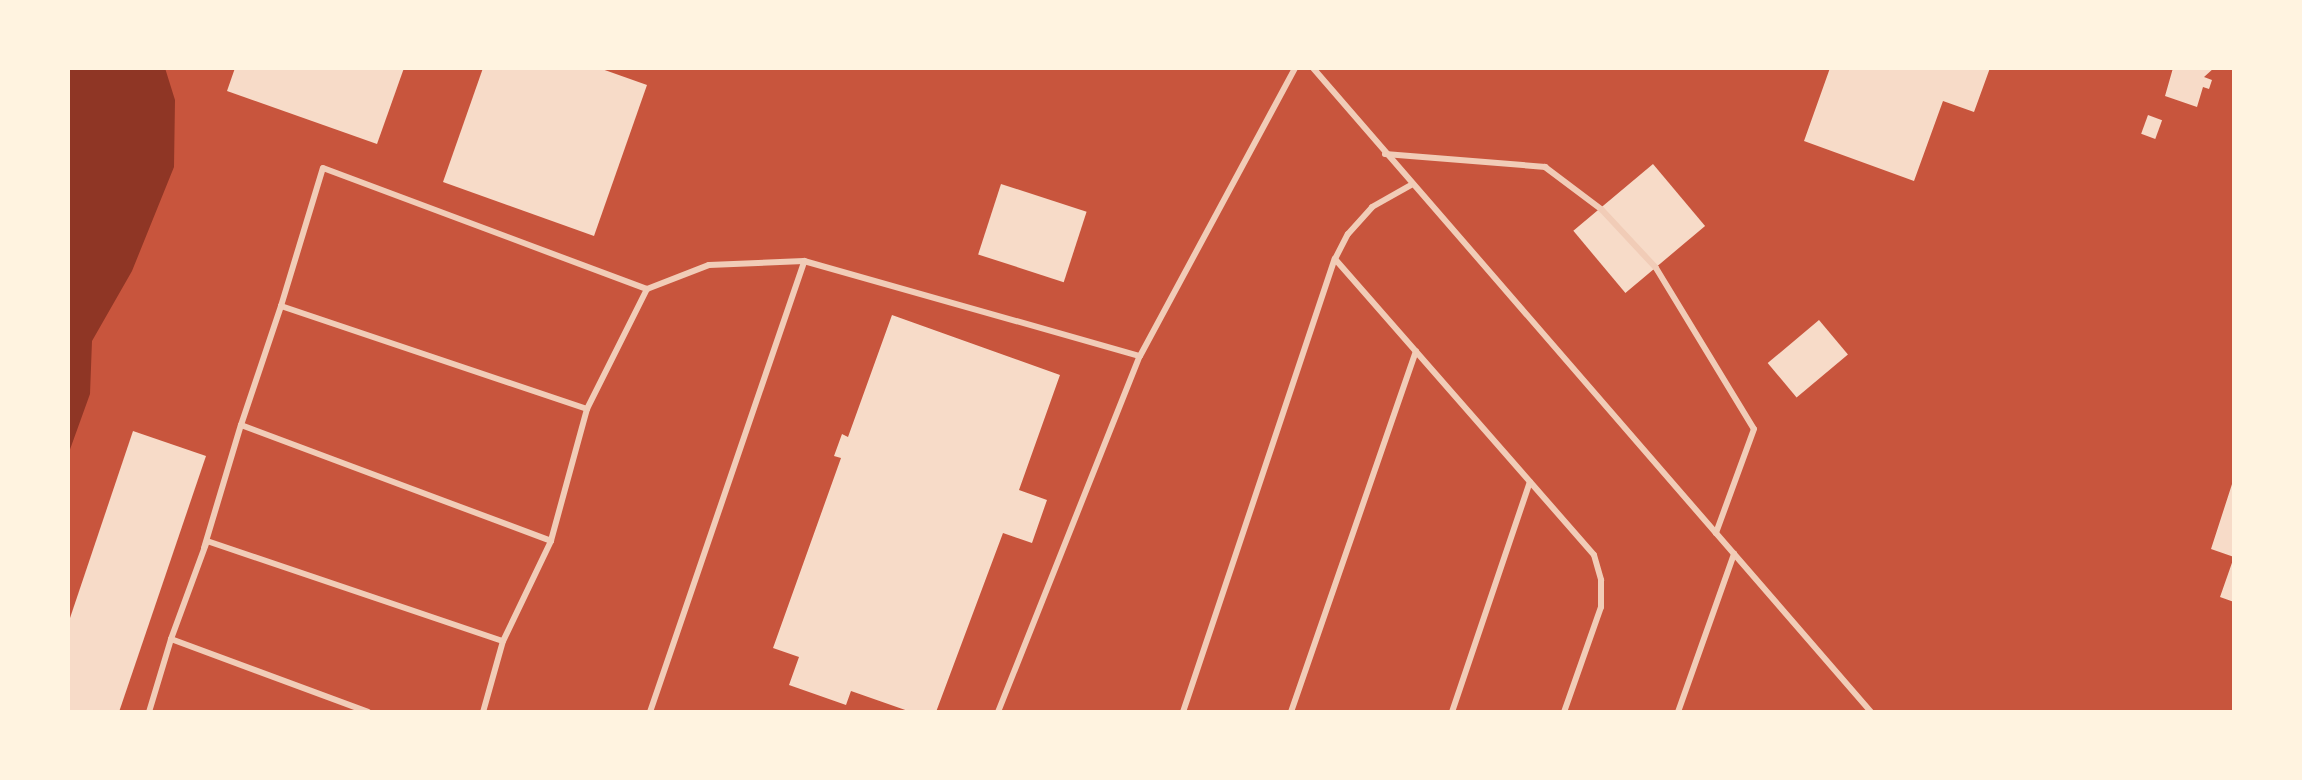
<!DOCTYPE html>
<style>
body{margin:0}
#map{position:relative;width:2302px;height:780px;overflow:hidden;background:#c8553d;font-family:Arial,sans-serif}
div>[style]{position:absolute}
.water>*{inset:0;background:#8f3625}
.building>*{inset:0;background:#f7dbc8;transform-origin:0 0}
.service>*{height:6px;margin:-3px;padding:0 3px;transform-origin:3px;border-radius:3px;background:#f1ccb7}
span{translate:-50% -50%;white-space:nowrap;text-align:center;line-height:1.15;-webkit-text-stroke:6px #fff3e0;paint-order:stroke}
.frame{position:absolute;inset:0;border:70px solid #fff3e0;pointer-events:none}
</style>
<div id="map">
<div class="water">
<i style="clip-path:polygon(68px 68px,165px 68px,175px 100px,174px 167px,132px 271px,92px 341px,90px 394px,68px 455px)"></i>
</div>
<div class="building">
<i style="clip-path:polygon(235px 68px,404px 68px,377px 144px,227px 91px)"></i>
<i style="clip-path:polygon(483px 68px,599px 68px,647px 85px,594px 236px,443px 182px)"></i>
<i style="clip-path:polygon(1830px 68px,1990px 68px,1974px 112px,1943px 101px,1914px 181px,1804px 141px)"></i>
<i style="clip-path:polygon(2173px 68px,2214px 68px,2204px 77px,2212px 80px,2209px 89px,2203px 87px,2197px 107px,2165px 96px)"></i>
<i style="left:2148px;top:115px;width:15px;height:20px;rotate:20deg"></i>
<i style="left:1653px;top:164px;width:81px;height:104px;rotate:50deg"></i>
<i style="left:1001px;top:184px;width:90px;height:74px;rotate:18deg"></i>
<i style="clip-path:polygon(892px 315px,1060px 375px,1019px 490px,1047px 500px,1032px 543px,1003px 533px,936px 712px,911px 712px,851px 691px,846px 705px,789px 685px,799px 657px,773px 648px,841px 458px,834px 456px,842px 434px,848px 437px)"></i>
<i style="left:1819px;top:320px;width:45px;height:67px;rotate:50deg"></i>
<i style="clip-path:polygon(133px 431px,206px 456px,119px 712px,68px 712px,68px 624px)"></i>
<i style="clip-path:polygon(2233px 481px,2234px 481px,2234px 602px,2220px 597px,2234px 557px,2211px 549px)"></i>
</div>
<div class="service">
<i style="left:1313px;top:68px;width:852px;rotate:49.09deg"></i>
<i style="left:1385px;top:154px;width:161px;rotate:4.6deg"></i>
<i style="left:1545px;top:167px;width:71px;rotate:37deg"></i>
<i style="left:1602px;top:210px;width:79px;rotate:47deg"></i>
<i style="left:1656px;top:268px;width:188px;rotate:58.7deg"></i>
<i style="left:1754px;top:429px;width:111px;rotate:110.1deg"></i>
<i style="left:1335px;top:259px;width:393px;rotate:48.8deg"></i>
<i style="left:1594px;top:555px;width:26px;rotate:74deg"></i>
<i style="left:1601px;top:580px;width:27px;rotate:90deg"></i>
<i style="left:1601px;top:607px;width:111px;rotate:109.4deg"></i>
<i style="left:647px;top:289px;width:66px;rotate:-21.2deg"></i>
<i style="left:709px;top:265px;width:95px;rotate:-2.4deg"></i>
<i style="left:281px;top:306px;width:144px;rotate:-73.1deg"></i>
<i style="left:323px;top:168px;width:346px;rotate:20.5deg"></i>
<i style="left:647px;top:289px;width:134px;rotate:116.6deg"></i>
<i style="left:241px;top:425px;width:126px;rotate:-71.4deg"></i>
<i style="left:281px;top:306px;width:323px;rotate:18.6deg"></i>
<i style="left:587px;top:409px;width:137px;rotate:105.3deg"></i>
<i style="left:204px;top:548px;width:128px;rotate:-73.3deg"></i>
<i style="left:241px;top:425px;width:331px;rotate:20.5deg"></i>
<i style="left:551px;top:541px;width:111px;rotate:115.6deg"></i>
<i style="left:171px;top:639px;width:104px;rotate:-69.8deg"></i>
<i style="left:207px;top:541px;width:312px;rotate:18.7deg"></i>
<i style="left:503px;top:641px;width:74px;rotate:105.7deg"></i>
<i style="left:149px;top:712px;width:76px;rotate:-73.2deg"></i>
<i style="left:171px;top:639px;width:210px;rotate:20.3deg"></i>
<i style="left:650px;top:712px;width:477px;rotate:-71.1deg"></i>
<i style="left:804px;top:261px;width:349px;rotate:15.8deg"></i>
<i style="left:1140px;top:356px;width:327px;rotate:-61.7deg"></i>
<i style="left:998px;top:712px;width:383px;rotate:-68.3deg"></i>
<i style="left:1183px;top:712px;width:478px;rotate:-71.5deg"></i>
<i style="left:1335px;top:259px;width:28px;rotate:-63deg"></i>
<i style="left:1348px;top:234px;width:36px;rotate:-48deg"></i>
<i style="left:1372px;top:207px;width:45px;rotate:-29.4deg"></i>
<i style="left:1291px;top:712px;width:382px;rotate:-70.9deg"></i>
<i style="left:1452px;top:712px;width:243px;rotate:-71.3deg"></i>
<i style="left:1678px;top:712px;width:168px;rotate:-70.5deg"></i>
</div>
<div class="frame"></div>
</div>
